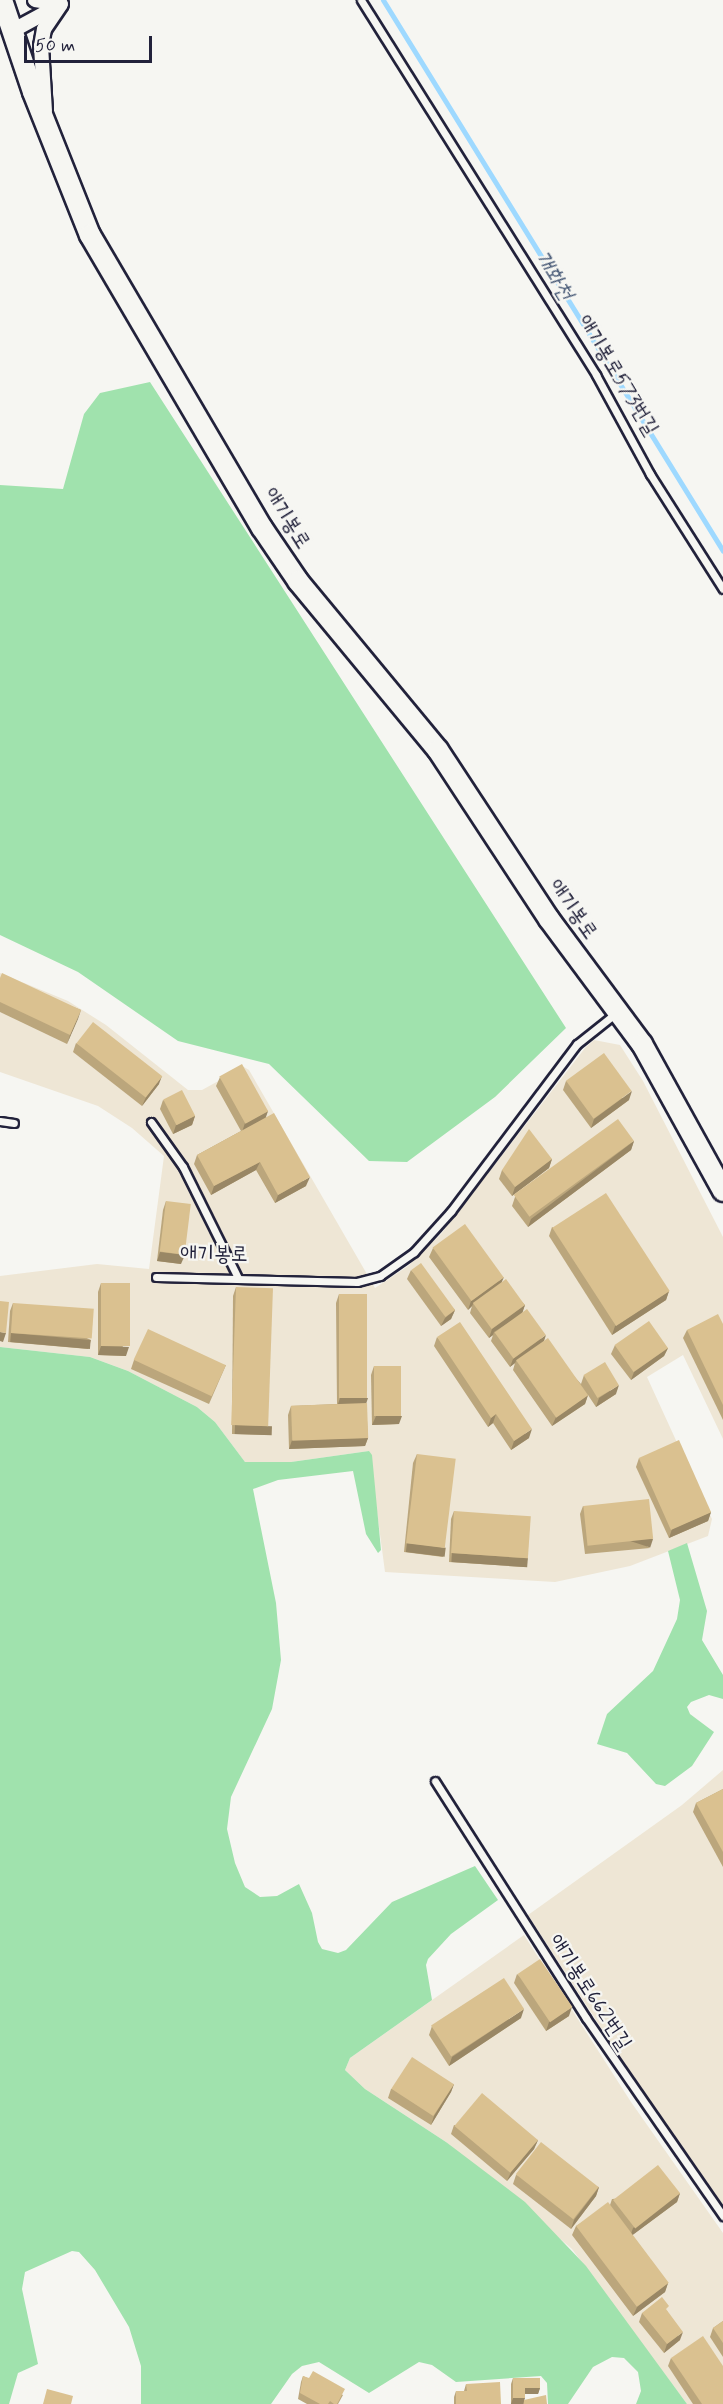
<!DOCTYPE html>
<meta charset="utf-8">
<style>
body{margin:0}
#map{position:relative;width:723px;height:2404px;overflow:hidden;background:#f6f6f2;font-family:Mynerve,"Poor Story",sans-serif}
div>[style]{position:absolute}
.built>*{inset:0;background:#eee6d5}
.green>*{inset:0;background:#a0e2ad}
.stream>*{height:5px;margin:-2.5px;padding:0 2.5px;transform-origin:2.5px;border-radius:2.5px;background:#9ed9ff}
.roads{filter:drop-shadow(2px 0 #22223b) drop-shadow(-2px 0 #22223b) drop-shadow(0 2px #22223b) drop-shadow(0 -2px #22223b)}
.lane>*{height:7px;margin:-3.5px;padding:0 3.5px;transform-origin:3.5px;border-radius:3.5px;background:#f6f6f2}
.street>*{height:14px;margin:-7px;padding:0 7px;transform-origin:7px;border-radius:7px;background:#f6f6f2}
.secondary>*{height:20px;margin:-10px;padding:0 10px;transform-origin:10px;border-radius:10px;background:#f6f6f2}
.wall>*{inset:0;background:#bba67c}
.shaded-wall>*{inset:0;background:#998765;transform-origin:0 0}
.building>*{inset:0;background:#dac190;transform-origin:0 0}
span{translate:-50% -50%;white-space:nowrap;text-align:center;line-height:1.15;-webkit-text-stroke:4.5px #f6f6f2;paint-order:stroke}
.street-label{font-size:21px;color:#22223b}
.water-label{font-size:22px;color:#475976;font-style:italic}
.scale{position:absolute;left:24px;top:36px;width:128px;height:27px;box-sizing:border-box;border:3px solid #22223b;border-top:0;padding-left:8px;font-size:18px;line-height:21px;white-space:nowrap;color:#22223b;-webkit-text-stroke:4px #f6f6f2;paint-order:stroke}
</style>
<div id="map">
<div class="built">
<i style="clip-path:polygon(0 973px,68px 1001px,106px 1025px,188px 1090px,202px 1090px,244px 1067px,249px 1070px,375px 1288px,408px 1266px,441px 1234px,585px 1048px,594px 1040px,620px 1045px,643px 1081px,723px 1237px,723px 1439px,683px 1355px,647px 1377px,712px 1519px,708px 1536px,630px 1566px,555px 1582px,385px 1572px,369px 1451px,291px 1462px,245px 1462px,215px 1422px,197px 1407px,128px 1371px,90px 1357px,0 1347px,0 1276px,97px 1264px,149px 1269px,164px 1156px,132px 1128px,98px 1106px,0 1072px)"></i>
<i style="clip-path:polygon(723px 1770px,723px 2205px,669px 2133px,528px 1915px,682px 1805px)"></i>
<i style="clip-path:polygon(524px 1935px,631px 2102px,723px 2233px,723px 2404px,687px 2404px,572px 2249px,446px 2142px,365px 2089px,345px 2070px,350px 2058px)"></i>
</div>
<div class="green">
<i style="clip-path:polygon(150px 382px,566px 1028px,495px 1097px,407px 1162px,369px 1161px,269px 1064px,178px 1041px,78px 972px,0 935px,0 485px,63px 489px,84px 414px,100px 393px)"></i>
<i style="clip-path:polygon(0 1347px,90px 1357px,128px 1371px,197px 1407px,215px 1422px,245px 1462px,291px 1462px,369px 1451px,372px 1455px,381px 1550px,378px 1553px,366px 1534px,353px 1471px,278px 1480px,253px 1489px,276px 1603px,281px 1660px,272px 1709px,231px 1797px,227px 1829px,235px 1863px,245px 1887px,260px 1897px,277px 1896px,299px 1884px,312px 1913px,318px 1942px,322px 1949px,338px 1953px,346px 1950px,392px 1902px,475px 1866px,498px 1900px,451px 1934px,428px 1959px,426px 1965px,432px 2000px,350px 2058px,345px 2070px,365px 2089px,446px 2142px,525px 2202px,586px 2266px,687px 2404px,636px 2404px,641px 2391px,638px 2372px,624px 2358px,612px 2357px,593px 2367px,568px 2404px,548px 2404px,547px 2383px,541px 2376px,456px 2382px,432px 2365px,419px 2362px,369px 2393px,319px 2362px,302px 2366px,292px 2374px,271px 2404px,141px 2404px,141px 2366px,129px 2327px,95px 2270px,79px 2252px,72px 2251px,25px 2272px,22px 2289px,38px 2364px,18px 2373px,9px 2404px,0 2404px)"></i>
<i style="clip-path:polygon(687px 1543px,707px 1611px,702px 1640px,723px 1675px,723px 1699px,709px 1695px,691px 1702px,687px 1707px,690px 1714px,714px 1732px,692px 1766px,665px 1786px,656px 1784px,627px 1753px,597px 1744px,607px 1714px,653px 1671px,677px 1619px,680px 1600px,668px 1551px)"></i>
</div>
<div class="stream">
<i style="left:383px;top:0;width:647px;rotate:58.32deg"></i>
</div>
<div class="roads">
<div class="lane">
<i style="left:361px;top:0;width:443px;rotate:57.9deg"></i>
<i style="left:596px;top:375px;width:113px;rotate:61.4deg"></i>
<i style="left:650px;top:474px;width:136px;rotate:57.6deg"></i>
<i style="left:0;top:1121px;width:14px;rotate:8deg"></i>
<i style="left:151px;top:1122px;width:55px;rotate:54.6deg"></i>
<i style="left:183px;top:1167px;width:124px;rotate:63.6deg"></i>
<i style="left:156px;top:1277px;width:201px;rotate:1.4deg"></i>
<i style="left:357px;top:1282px;width:24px;rotate:-15deg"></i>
<i style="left:380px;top:1276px;width:42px;rotate:-35.2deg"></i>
<i style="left:414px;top:1252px;width:55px;rotate:-47.9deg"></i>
<i style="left:451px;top:1211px;width:209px;rotate:-53deg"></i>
<i style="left:577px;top:1044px;width:50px;rotate:-38.5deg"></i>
<i style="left:435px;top:1781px;width:281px;rotate:57.5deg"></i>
<i style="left:586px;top:2018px;width:241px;rotate:55.3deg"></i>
</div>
<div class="street">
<i style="left:35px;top:0;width:26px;rotate:9deg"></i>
<i style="left:61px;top:4px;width:30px;rotate:124deg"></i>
<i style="left:44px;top:29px;width:17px;rotate:100deg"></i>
<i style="left:41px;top:46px;width:65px;rotate:86.5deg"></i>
<i style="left:12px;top:31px;width:52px;rotate:-28.5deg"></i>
</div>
<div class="secondary">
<i style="left:2px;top:0;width:97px;rotate:71.4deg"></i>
<i style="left:33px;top:92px;width:154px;rotate:68.3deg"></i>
<i style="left:90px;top:235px;width:340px;rotate:59.6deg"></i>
<i style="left:262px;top:528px;width:64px;rotate:55.8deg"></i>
<i style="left:298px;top:581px;width:219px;rotate:50.4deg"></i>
<i style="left:438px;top:750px;width:202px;rotate:56.7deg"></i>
<i style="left:549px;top:919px;width:156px;rotate:53.4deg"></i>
<i style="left:642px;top:1044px;width:168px;rotate:61.1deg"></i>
</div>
</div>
<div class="wall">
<i style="clip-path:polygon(0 978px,81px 1010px,67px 1044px,0 1012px)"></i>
<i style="clip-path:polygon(76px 1043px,159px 1084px,142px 1106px,73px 1052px)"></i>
<i style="clip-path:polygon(220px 1077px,268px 1111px,265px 1117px,306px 1186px,275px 1203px,256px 1170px,211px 1195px,194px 1164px,197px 1155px,241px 1131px,216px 1086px)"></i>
<i style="clip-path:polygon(566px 1081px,629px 1100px,591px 1128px,563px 1090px)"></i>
<i style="clip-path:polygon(163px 1100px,195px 1116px,192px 1125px,173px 1134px,160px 1109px)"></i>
<i style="clip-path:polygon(634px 1141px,631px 1150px,528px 1227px,512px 1206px,515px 1197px)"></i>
<i style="clip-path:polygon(552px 1159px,549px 1168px,512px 1196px,499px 1179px,502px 1170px)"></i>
<i style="clip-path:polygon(166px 1201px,181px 1264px,157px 1261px,163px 1210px)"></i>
<i style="clip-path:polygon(552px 1227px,669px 1291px,666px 1300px,612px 1335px,549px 1236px)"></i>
<i style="clip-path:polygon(433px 1248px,502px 1282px,525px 1305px,522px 1312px,543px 1342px,581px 1384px,584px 1375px,616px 1394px,596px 1407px,588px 1395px,585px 1404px,552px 1426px,513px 1370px,515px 1363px,510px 1367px,491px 1341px,493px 1335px,489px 1338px,470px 1313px,472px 1306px,468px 1310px,429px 1257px)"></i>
<i style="clip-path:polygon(411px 1270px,455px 1310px,451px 1319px,441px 1326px,407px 1279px)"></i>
<i style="clip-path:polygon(101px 1283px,126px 1356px,98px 1355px,98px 1292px)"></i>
<i style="clip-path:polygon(236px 1287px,269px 1435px,232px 1434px,233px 1296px)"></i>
<i style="clip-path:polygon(339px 1294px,366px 1403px,368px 1438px,365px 1446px,289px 1449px,288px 1415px,291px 1406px,337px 1404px,336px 1303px)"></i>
<i style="clip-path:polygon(13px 1303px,91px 1340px,88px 1349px,8px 1342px,10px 1311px)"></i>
<i style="clip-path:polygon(723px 1324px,723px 1420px,683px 1338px,687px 1330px)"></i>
<i style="clip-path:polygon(437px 1337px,529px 1438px,511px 1450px,493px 1423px,488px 1427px,434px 1346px)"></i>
<i style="clip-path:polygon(615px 1345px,668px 1348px,664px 1356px,631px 1380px,611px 1354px)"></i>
<i style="clip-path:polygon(134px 1360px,226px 1365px,209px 1404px,131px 1369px)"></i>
<i style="clip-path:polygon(374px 1366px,399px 1424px,372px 1425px,371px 1375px)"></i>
<i style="clip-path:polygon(417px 1454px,443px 1557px,404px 1552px,413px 1463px)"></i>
<i style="clip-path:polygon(639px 1458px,711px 1512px,708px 1521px,669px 1538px,636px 1467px)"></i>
<i style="clip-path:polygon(583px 1506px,650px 1548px,585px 1554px,580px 1514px)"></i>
<i style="clip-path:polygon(454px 1511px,528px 1558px,525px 1567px,449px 1562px,451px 1519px)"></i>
<i style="clip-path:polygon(723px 1789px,723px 1867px,693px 1812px,696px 1803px)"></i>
<i style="clip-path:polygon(517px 1974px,569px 2016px,546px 2031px,514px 1983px)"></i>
<i style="clip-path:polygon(521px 2018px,449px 2066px,429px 2035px,432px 2026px)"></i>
<i style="clip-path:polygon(454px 2084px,451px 2092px,431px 2125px,388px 2098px,391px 2089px)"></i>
<i style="clip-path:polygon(454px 2125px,538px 2140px,534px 2149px,507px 2181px,451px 2134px)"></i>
<i style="clip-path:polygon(516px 2175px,599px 2187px,596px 2196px,571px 2229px,513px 2184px)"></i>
<i style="clip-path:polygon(680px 2193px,677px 2202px,632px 2235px,668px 2283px,665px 2292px,633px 2316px,572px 2235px,576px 2226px,610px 2205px,612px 2199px)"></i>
<i style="clip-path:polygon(667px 2311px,680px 2340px,664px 2353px,639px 2322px,642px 2313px)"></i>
<i style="clip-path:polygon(723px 2321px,723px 2357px,710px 2337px,713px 2328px)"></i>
<i style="clip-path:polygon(671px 2358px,723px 2404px,693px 2404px,668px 2366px)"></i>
<i style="clip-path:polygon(303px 2376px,343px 2395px,338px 2404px,307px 2404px,298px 2399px,301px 2382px)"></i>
<i style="clip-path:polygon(513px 2378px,540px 2388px,538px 2394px,525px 2394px,524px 2400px,547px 2404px,511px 2404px,511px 2384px)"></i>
<i style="clip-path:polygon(466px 2384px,501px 2404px,454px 2404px,454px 2397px,456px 2391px,464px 2391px)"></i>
</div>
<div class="shaded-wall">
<i style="clip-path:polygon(81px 1010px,78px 1019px,67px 1044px,70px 1035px)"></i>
<i style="clip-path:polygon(162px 1076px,159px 1084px,142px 1106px,146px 1097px)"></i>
<i style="clip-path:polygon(632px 1091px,629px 1100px,591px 1128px,594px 1119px)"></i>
<i style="clip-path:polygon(268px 1111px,265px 1120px,242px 1132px,245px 1123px)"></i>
<i style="clip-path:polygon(195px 1116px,192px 1125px,173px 1134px,176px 1125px)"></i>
<i style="clip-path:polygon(634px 1141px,631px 1150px,528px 1227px,531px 1219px)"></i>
<i style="clip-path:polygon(552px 1159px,549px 1168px,512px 1196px,515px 1187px)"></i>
<i style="clip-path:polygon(260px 1162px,256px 1170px,211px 1195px,214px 1186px)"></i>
<i style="clip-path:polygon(310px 1177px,306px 1186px,275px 1203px,278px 1195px)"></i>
<i style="clip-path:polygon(160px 1252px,185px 1255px,181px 1264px,157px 1261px)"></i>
<i style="clip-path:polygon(504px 1277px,500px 1286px,473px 1304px,472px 1306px,468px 1310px,471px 1301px)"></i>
<i style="clip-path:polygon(669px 1291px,666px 1300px,612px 1335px,615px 1326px)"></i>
<i style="clip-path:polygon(525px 1305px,522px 1314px,494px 1332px,493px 1335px,489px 1338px,492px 1329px)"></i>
<i style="clip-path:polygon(455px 1310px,451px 1319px,441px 1326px,445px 1318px)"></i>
<i style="clip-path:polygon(0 1332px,6px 1333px,3px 1342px,0 1341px)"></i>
<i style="left:11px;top:1333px;width:80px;height:9px;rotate:5deg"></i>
<i style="clip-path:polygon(546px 1335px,543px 1344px,516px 1361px,515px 1363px,510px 1367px,513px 1359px)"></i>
<i style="clip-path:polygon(101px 1346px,129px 1347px,126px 1356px,98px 1355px)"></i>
<i style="clip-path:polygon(668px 1348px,664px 1356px,631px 1380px,634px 1372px)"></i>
<i style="clip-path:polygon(619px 1385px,616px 1394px,596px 1407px,599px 1398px)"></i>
<i style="clip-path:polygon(588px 1395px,585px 1404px,552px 1426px,556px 1417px)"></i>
<i style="clip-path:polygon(340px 1398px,368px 1398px,365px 1407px,337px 1407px)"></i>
<i style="clip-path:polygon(496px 1414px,493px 1423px,488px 1427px,491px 1418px)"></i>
<i style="clip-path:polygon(376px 1416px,402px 1416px,399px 1424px,372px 1425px)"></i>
<i style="left:235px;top:1425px;width:37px;height:9px;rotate:2deg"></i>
<i style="clip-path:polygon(532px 1429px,529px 1438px,511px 1450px,514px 1441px)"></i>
<i style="clip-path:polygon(368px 1438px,365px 1446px,289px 1449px,292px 1440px)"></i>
<i style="clip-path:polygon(711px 1512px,708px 1521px,669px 1538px,672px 1529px)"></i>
<i style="left:653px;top:1539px;width:9px;height:65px;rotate:108deg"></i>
<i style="left:407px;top:1543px;width:39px;height:9px;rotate:7deg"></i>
<i style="left:452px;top:1553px;width:76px;height:9px;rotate:4deg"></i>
<i style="clip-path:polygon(572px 2007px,569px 2016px,546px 2031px,549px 2022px)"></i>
<i style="clip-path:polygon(524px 2009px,521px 2018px,449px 2066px,452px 2057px)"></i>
<i style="clip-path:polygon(454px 2084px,451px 2092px,431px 2125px,434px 2116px)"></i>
<i style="clip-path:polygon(538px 2140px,534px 2149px,507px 2181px,511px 2172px)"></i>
<i style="clip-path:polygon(599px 2187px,596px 2196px,571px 2229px,574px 2220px)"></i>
<i style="clip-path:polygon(680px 2193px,677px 2202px,630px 2237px,633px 2228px)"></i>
<i style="clip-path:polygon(668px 2283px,665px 2292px,633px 2316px,637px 2307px)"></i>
<i style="clip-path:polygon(683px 2332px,680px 2340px,664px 2353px,667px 2344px)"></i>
<i style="clip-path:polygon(525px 2388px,540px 2388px,538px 2394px,523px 2394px)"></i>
<i style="clip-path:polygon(513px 2398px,525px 2398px,523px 2404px,511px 2404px)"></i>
</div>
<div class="building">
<i style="clip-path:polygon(2px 973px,81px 1010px,70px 1035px,0 1002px,0 978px)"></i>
<i style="left:93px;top:1022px;width:88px;height:27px;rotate:38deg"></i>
<i style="left:604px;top:1053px;width:47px;height:47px;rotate:54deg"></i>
<i style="left:242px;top:1064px;width:54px;height:26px;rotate:61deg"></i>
<i style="left:182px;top:1090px;width:29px;height:21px;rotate:63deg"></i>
<i style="clip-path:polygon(274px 1113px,310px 1177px,278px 1195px,260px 1162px,214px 1186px,197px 1155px)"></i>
<i style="left:618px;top:1119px;width:27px;height:129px;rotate:54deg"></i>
<i style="clip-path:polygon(529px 1129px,552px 1159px,515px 1187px,502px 1170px)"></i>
<i style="left:606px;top:1193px;width:117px;height:64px;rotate:57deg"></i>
<i style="left:166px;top:1201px;width:25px;height:51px;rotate:7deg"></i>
<i style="left:465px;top:1224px;width:66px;height:40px;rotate:54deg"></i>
<i style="left:421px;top:1263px;width:58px;height:12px;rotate:54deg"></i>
<i style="left:506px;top:1279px;width:32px;height:41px;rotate:54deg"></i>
<i style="left:101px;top:1283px;width:29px;height:63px"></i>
<i style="left:236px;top:1287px;width:37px;height:138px;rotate:2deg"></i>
<i style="left:339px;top:1294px;width:28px;height:104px"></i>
<i style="clip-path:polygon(0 1301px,9px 1302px,6px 1333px,0 1332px)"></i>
<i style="left:13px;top:1303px;width:81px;height:30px;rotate:4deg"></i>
<i style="left:527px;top:1309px;width:32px;height:40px;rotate:54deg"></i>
<i style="clip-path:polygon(718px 1314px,723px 1324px,723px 1405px,687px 1330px)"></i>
<i style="left:649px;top:1321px;width:33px;height:42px;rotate:55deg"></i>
<i style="clip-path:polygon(460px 1322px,532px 1429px,514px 1441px,496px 1414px,491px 1418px,437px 1337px)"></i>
<i style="left:148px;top:1329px;width:86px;height:34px;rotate:25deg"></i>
<i style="left:548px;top:1338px;width:70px;height:39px;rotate:55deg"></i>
<i style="left:605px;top:1362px;width:27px;height:25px;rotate:59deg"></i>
<i style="left:374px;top:1366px;width:27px;height:50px"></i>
<i style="left:367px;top:1403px;width:35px;height:76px;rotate:88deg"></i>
<i style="left:679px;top:1440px;width:79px;height:44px;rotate:66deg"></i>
<i style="left:417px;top:1454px;width:39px;height:90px;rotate:7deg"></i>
<i style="left:649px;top:1499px;width:40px;height:66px;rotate:84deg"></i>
<i style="left:454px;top:1511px;width:77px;height:42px;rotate:4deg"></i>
<i style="clip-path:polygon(723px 1789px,723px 1852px,696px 1803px)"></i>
<i style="left:540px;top:1959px;width:58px;height:27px;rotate:56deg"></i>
<i style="left:504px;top:1978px;width:37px;height:87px;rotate:57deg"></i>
<i style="left:412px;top:2057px;width:50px;height:38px;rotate:33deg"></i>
<i style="left:482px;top:2093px;width:73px;height:43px;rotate:40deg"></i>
<i style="left:541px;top:2142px;width:73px;height:41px;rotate:38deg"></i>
<i style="left:658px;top:2165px;width:36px;height:57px;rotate:52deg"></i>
<i style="left:608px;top:2202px;width:101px;height:40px;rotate:53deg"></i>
<i style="clip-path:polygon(662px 2297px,669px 2306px,666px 2309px,683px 2332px,667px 2344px,642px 2313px)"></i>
<i style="clip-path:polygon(723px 2321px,723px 2343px,713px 2328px)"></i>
<i style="clip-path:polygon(703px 2336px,723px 2366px,723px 2404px,702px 2404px,671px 2358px)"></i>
<i style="clip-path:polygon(313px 2371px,345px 2389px,337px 2404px,334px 2404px,330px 2401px,328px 2404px,320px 2404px,300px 2393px,303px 2376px,309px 2378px)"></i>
<i style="clip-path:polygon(513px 2378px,540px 2378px,540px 2388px,525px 2388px,525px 2398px,513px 2398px)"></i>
<i style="clip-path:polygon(500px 2382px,501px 2404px,456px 2404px,456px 2391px,467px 2391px,466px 2384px)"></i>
<i style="clip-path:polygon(47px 2389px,73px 2396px,71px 2404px,43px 2404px)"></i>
<i style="clip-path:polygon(546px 2395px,547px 2404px,524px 2404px,524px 2400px)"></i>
</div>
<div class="street-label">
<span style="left:618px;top:375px;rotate:59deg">애기봉로573번길</span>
<span style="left:287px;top:518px;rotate:58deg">애기봉로</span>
<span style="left:573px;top:909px;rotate:55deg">애기봉로</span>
<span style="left:214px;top:1254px;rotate:1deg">애기봉로</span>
<span style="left:590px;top:1992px;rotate:57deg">애기봉로662번길</span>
</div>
<div class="water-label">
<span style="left:553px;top:276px;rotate:58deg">개화천</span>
</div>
<div class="scale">50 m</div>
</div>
